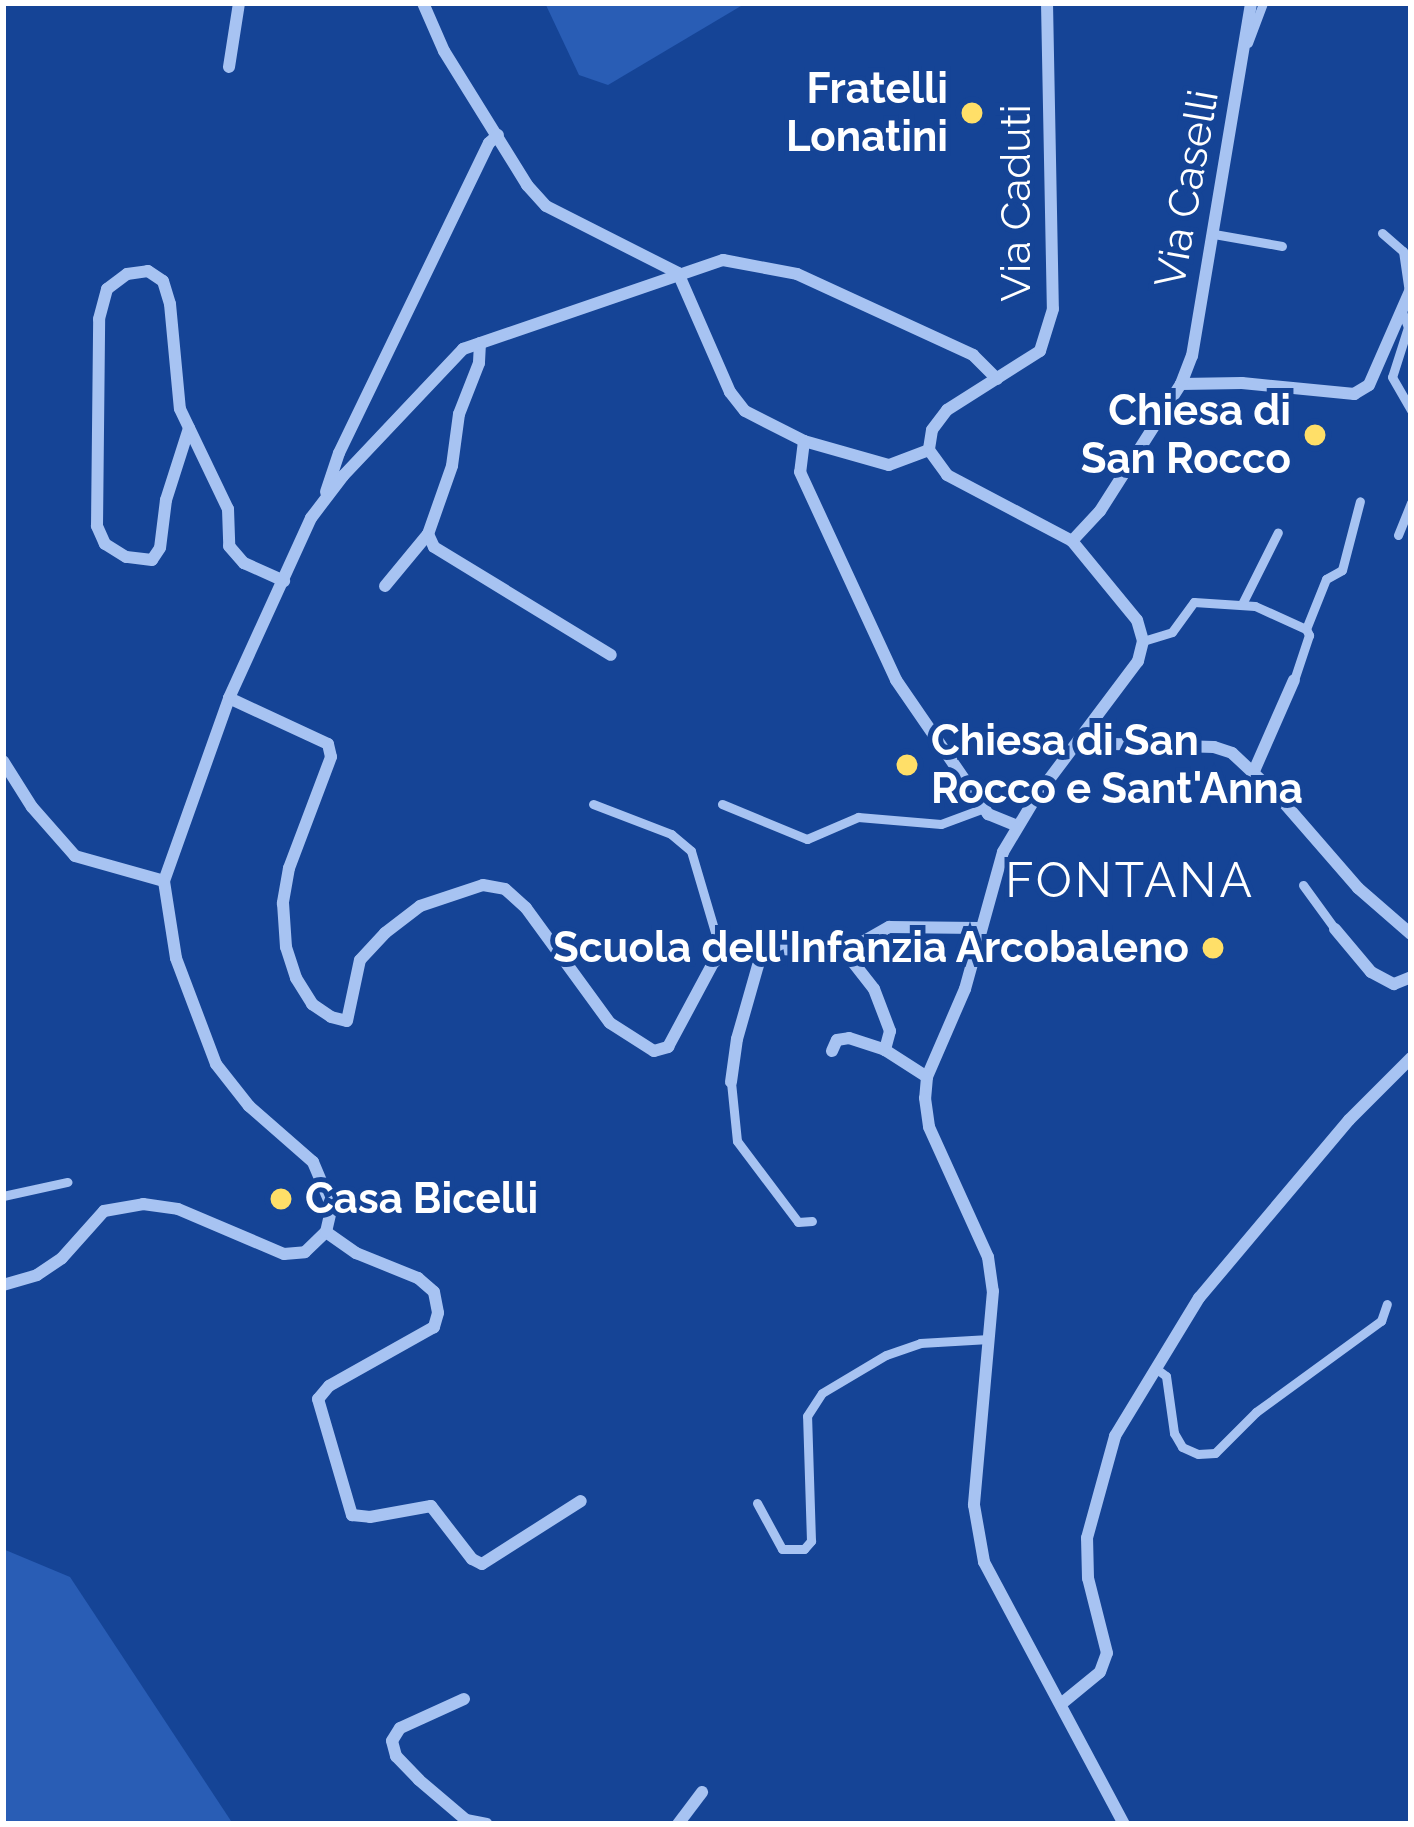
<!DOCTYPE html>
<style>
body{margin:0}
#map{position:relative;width:1414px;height:1827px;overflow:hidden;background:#154496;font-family:Raleway,sans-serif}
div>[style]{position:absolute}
.green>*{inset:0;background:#295db5}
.lane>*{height:9px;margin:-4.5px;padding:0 4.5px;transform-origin:4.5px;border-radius:4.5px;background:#a7c3f2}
.street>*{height:12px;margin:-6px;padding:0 6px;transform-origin:6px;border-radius:6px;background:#a7c3f2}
.dots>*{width:33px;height:33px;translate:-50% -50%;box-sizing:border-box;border:6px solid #154496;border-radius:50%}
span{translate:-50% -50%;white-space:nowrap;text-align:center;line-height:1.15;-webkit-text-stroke:10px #154496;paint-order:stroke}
.poi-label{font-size:42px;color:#fff;font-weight:700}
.right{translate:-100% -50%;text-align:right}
.left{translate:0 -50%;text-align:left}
.street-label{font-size:42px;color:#fff}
.quarter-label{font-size:48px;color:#fff;letter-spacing:3px}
.frame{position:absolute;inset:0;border:6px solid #fff;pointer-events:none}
</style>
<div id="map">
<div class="green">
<i style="clip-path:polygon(545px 3px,746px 3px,608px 85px,579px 75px)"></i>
<i style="clip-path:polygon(3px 1549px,70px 1577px,233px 1824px,3px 1824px)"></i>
</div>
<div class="lane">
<i style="left:1248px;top:43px;width:43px;rotate:-69.4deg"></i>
<i style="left:1382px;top:233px;width:28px;rotate:41deg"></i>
<i style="left:1403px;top:251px;width:41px;rotate:81.7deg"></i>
<i style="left:1214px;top:234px;width:69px;rotate:10deg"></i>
<i style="left:1401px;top:309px;width:19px;rotate:69deg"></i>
<i style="left:1408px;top:327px;width:52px;rotate:107.7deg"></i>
<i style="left:1392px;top:377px;width:38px;rotate:60deg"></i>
<i style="left:1398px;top:535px;width:35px;rotate:-68deg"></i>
<i style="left:1242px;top:604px;width:80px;rotate:-63.4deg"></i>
<i style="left:1306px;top:629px;width:54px;rotate:-68.2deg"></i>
<i style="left:1326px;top:579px;width:18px;rotate:-29deg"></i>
<i style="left:1342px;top:570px;width:71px;rotate:-75.4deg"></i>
<i style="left:1143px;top:641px;width:30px;rotate:-17deg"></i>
<i style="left:1172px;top:632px;width:37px;rotate:-54deg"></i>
<i style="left:1194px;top:602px;width:61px;rotate:3.8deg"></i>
<i style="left:1255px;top:606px;width:56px;rotate:24.3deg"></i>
<i style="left:1306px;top:629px;width:7px;rotate:63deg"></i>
<i style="left:1309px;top:635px;width:47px;rotate:108.4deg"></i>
<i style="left:593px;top:804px;width:84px;rotate:21deg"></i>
<i style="left:671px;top:834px;width:26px;rotate:40deg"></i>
<i style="left:691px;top:851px;width:105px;rotate:73.5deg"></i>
<i style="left:722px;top:804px;width:92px;rotate:22.4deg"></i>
<i style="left:807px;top:839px;width:56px;rotate:-23.3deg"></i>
<i style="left:858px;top:817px;width:83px;rotate:4.8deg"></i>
<i style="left:941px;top:824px;width:46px;rotate:-20.4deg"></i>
<i style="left:1303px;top:885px;width:54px;rotate:54deg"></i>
<i style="left:731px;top:1082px;width:59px;rotate:84.2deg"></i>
<i style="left:737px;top:1141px;width:101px;rotate:53deg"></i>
<i style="left:798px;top:1222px;width:14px;rotate:-4deg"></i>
<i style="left:3px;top:1196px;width:66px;rotate:-12.3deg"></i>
<i style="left:1158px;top:1370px;width:10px;rotate:37deg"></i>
<i style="left:1166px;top:1376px;width:58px;rotate:82deg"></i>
<i style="left:1174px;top:1433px;width:16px;rotate:60deg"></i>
<i style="left:1182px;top:1447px;width:17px;rotate:24deg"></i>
<i style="left:1198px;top:1454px;width:17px;rotate:-3deg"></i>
<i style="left:1215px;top:1453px;width:58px;rotate:-45deg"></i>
<i style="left:1256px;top:1412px;width:155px;rotate:-36.1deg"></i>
<i style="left:1381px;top:1321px;width:18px;rotate:-71deg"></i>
<i style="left:757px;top:1503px;width:52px;rotate:61.5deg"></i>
<i style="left:782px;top:1549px;width:22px"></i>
<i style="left:804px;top:1549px;width:11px;rotate:-49deg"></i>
<i style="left:811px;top:1541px;width:125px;rotate:-91.8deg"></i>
<i style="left:807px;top:1416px;width:27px;rotate:-57deg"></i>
<i style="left:822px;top:1393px;width:74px;rotate:-30.7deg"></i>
<i style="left:886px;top:1355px;width:36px;rotate:-19deg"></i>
<i style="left:920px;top:1343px;width:69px;rotate:-3.3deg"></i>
</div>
<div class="street">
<i style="left:423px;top:3px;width:52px;rotate:66.4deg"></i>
<i style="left:444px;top:51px;width:158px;rotate:58.2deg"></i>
<i style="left:527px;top:185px;width:28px;rotate:48deg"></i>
<i style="left:546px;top:206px;width:148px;rotate:26.9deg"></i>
<i style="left:678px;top:273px;width:130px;rotate:66.4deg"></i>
<i style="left:730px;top:392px;width:24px;rotate:52deg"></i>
<i style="left:745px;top:411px;width:66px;rotate:27deg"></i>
<i style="left:804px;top:441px;width:88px;rotate:15.8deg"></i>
<i style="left:889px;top:465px;width:43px;rotate:-20.6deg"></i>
<i style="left:1047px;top:3px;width:306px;rotate:88.9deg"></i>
<i style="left:1053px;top:309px;width:44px;rotate:107.2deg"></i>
<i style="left:1040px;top:351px;width:110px;rotate:147.6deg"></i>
<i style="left:947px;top:410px;width:25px;rotate:127deg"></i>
<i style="left:932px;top:430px;width:20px;rotate:99deg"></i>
<i style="left:929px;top:450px;width:31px;rotate:54deg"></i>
<i style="left:947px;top:475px;width:141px;rotate:27.8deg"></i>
<i style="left:1072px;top:541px;width:102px;rotate:50.6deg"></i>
<i style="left:1137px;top:620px;width:22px;rotate:74deg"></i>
<i style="left:1143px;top:641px;width:21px;rotate:104deg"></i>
<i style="left:1138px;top:661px;width:170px;rotate:126.9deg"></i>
<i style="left:1036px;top:797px;width:64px;rotate:121deg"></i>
<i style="left:1003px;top:852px;width:142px;rotate:105.5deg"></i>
<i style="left:965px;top:989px;width:96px;rotate:113.4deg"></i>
<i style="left:927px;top:1077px;width:21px;rotate:95deg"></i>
<i style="left:925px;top:1098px;width:29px;rotate:82deg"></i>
<i style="left:929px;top:1127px;width:143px;rotate:65.6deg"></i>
<i style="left:988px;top:1257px;width:34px;rotate:82deg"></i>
<i style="left:993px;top:1291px;width:215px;rotate:95.1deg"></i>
<i style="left:974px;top:1505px;width:58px;rotate:80deg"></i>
<i style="left:984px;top:1562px;width:297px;rotate:61.9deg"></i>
<i style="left:229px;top:67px;width:65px;rotate:-81.1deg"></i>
<i style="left:480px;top:343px;width:20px;rotate:93deg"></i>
<i style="left:479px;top:363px;width:55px;rotate:111.4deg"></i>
<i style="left:459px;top:414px;width:52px;rotate:97.7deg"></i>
<i style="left:452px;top:466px;width:72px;rotate:109.4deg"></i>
<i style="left:428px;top:534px;width:14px;rotate:65deg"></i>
<i style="left:434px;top:547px;width:207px;rotate:31.4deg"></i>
<i style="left:1181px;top:384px;width:61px;rotate:-0.9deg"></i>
<i style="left:1242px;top:383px;width:113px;rotate:5.6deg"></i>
<i style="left:1354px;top:394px;width:17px;rotate:-31deg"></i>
<i style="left:1369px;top:385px;width:105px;rotate:-66.4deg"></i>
<i style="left:189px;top:428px;width:76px;rotate:107.7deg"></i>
<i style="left:166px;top:500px;width:48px;rotate:97.1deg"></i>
<i style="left:160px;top:548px;width:14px;rotate:124deg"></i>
<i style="left:152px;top:560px;width:26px;rotate:-173deg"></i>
<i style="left:126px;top:557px;width:25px;rotate:-148deg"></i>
<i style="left:105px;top:544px;width:20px;rotate:-114deg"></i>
<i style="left:97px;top:526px;width:207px;rotate:-89.4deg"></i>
<i style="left:99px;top:319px;width:31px;rotate:-75deg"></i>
<i style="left:107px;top:289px;width:25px;rotate:-37deg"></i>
<i style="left:127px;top:274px;width:21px;rotate:-8deg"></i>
<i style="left:148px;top:271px;width:18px;rotate:34deg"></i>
<i style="left:163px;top:281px;width:24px;rotate:73deg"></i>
<i style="left:170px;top:304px;width:105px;rotate:84.6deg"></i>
<i style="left:180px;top:409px;width:111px;rotate:64.4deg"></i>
<i style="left:228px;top:509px;width:37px;rotate:88deg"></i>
<i style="left:229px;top:546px;width:23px;rotate:49deg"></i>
<i style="left:244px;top:563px;width:44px;rotate:24.2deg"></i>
<i style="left:804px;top:441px;width:31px;rotate:97deg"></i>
<i style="left:800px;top:472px;width:229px;rotate:65.2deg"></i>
<i style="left:896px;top:680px;width:163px;rotate:55.5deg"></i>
<i style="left:988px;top:814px;width:31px;rotate:22deg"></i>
<i style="left:326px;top:492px;width:41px;rotate:-71.6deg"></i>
<i style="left:339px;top:453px;width:344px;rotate:-64.2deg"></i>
<i style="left:489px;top:143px;width:12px;rotate:-42deg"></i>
<i style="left:1072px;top:541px;width:41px;rotate:-47deg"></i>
<i style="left:1100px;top:511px;width:151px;rotate:-57.5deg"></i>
<i style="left:1181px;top:384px;width:30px;rotate:-69deg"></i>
<i style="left:1192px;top:356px;width:358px;rotate:-80.5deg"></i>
<i style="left:385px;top:586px;width:67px;rotate:-50.4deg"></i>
<i style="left:229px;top:698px;width:109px;rotate:24.9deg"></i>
<i style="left:328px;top:744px;width:13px;rotate:77deg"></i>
<i style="left:331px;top:757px;width:119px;rotate:110.7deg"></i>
<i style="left:289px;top:868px;width:36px;rotate:100deg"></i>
<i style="left:283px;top:903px;width:44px;rotate:86.1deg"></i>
<i style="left:286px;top:947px;width:33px;rotate:72deg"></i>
<i style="left:296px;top:978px;width:31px;rotate:58deg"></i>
<i style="left:312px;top:1004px;width:23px;rotate:34deg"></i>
<i style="left:331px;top:1017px;width:16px;rotate:14deg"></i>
<i style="left:347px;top:1021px;width:62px;rotate:-78deg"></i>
<i style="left:360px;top:960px;width:37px;rotate:-47deg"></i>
<i style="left:385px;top:933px;width:44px;rotate:-37.6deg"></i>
<i style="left:420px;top:906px;width:66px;rotate:-18.4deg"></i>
<i style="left:483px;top:885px;width:22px;rotate:10deg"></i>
<i style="left:505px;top:889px;width:28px;rotate:42deg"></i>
<i style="left:526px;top:908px;width:142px;rotate:53.9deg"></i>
<i style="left:610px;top:1023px;width:52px;rotate:32.5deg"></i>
<i style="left:654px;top:1051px;width:15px;rotate:-16deg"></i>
<i style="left:668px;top:1047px;width:95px;rotate:-61.8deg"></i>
<i style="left:713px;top:963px;width:27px;rotate:-36deg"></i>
<i style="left:735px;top:947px;width:110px;rotate:2.6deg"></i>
<i style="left:845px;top:952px;width:51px;rotate:-29.6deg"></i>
<i style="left:889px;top:927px;width:89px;rotate:0.6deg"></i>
<i style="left:1090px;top:729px;width:27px;rotate:33deg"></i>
<i style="left:1113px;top:744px;width:101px;rotate:1.7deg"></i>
<i style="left:1214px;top:747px;width:19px;rotate:18deg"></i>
<i style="left:1232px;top:753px;width:64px;rotate:43.1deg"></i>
<i style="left:1279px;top:797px;width:121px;rotate:49deg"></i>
<i style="left:1358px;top:888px;width:70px;rotate:41deg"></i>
<i style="left:3px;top:761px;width:54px;rotate:57.8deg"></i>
<i style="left:32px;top:807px;width:65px;rotate:48.7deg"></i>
<i style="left:75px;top:856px;width:92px;rotate:15.7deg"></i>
<i style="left:1254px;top:771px;width:99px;rotate:-66.3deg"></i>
<i style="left:1335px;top:929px;width:56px;rotate:50.1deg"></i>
<i style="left:1371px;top:972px;width:26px;rotate:28deg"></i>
<i style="left:1394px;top:984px;width:18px;rotate:-22deg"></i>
<i style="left:845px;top:952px;width:47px;rotate:51.9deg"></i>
<i style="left:874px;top:989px;width:45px;rotate:69.1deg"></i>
<i style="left:890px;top:1031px;width:20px;rotate:105deg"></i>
<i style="left:885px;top:1050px;width:50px;rotate:32.7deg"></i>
<i style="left:832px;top:1051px;width:12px;rotate:-66deg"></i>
<i style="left:837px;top:1040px;width:12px;rotate:-9deg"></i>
<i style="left:849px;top:1038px;width:38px;rotate:18deg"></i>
<i style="left:731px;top:1082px;width:43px;rotate:-82.1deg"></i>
<i style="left:737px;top:1039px;width:99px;rotate:-74.1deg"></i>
<i style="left:326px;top:1232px;width:37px;rotate:35deg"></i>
<i style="left:356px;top:1253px;width:67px;rotate:22deg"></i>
<i style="left:418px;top:1278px;width:21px;rotate:41deg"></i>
<i style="left:434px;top:1292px;width:21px;rotate:79deg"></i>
<i style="left:438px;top:1313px;width:15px;rotate:106deg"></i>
<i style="left:434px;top:1327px;width:120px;rotate:150.7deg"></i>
<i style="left:329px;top:1386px;width:17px;rotate:130deg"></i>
<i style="left:318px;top:1399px;width:121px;rotate:73.7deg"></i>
<i style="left:352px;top:1515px;width:18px;rotate:6deg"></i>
<i style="left:370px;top:1517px;width:62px;rotate:-10.2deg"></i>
<i style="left:431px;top:1506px;width:67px;rotate:52.3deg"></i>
<i style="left:472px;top:1559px;width:11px;rotate:27deg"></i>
<i style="left:482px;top:1564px;width:117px;rotate:-32.5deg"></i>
<i style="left:3px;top:1285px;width:35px;rotate:-16deg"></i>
<i style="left:37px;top:1275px;width:30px;rotate:-34deg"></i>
<i style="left:62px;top:1258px;width:63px;rotate:-48.2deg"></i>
<i style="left:104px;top:1211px;width:40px;rotate:-10deg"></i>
<i style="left:143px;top:1204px;width:35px;rotate:8deg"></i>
<i style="left:178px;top:1209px;width:115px;rotate:23deg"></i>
<i style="left:284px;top:1254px;width:21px;rotate:-5deg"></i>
<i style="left:305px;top:1252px;width:29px;rotate:-44deg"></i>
<i style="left:326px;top:1232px;width:26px;rotate:-77deg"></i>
<i style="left:332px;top:1207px;width:49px;rotate:-112.9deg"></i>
<i style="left:313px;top:1162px;width:85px;rotate:-138.8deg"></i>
<i style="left:249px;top:1106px;width:53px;rotate:-128.2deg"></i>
<i style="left:216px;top:1064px;width:113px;rotate:-110.7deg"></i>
<i style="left:176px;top:958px;width:78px;rotate:-98.9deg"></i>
<i style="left:164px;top:881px;width:194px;rotate:-70.4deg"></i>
<i style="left:229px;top:698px;width:198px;rotate:-65.5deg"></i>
<i style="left:311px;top:518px;width:53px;rotate:-52.7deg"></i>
<i style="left:343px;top:476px;width:175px;rotate:-46.6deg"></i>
<i style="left:463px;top:349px;width:275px;rotate:-18.9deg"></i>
<i style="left:723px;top:260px;width:75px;rotate:10.7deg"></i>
<i style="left:797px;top:274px;width:194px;rotate:24.7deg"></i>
<i style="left:973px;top:355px;width:34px;rotate:45deg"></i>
<i style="left:464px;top:1699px;width:70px;rotate:155.6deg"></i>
<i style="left:400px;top:1728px;width:15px;rotate:122deg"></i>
<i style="left:392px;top:1741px;width:16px;rotate:75deg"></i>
<i style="left:396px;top:1756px;width:33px;rotate:46deg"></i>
<i style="left:419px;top:1780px;width:62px;rotate:40.4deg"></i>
<i style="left:466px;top:1820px;width:21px;rotate:11deg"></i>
<i style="left:1061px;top:1704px;width:50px;rotate:-39.4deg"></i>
<i style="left:1100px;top:1672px;width:20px;rotate:-70deg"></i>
<i style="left:1107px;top:1653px;width:77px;rotate:-104.2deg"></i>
<i style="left:1088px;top:1578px;width:40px;rotate:-91.4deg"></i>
<i style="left:1087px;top:1538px;width:106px;rotate:-74.6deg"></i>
<i style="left:1115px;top:1436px;width:162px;rotate:-58.7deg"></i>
<i style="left:1199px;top:1298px;width:233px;rotate:-49.9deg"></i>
<i style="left:1349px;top:1120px;width:88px;rotate:-45deg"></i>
<i style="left:678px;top:1824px;width:40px;rotate:-53deg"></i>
</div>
<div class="dots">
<i style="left:972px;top:113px;background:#ffdf68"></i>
<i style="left:1315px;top:435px;background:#ffdf68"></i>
<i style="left:907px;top:765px;background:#ffdf68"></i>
<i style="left:1213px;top:948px;background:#ffdf68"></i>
<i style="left:281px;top:1199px;background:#ffdf68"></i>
</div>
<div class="poi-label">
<span class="right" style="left:948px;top:113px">Fratelli<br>Lonatini</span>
<span class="right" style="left:1291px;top:435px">Chiesa di<br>San Rocco</span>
<span class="left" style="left:931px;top:765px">Chiesa di San<br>Rocco e Sant'Anna</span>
<span class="right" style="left:1189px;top:948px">Scuola dell'Infanzia Arcobaleno</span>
<span class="left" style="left:305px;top:1199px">Casa Bicelli</span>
</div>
<div class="street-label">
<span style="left:1187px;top:189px;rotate:-80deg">Via Caselli</span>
<span style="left:1016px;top:203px;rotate:-90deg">Via Caduti</span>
</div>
<div class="quarter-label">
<span style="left:1130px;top:881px">FONTANA</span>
</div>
<div class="frame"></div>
</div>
